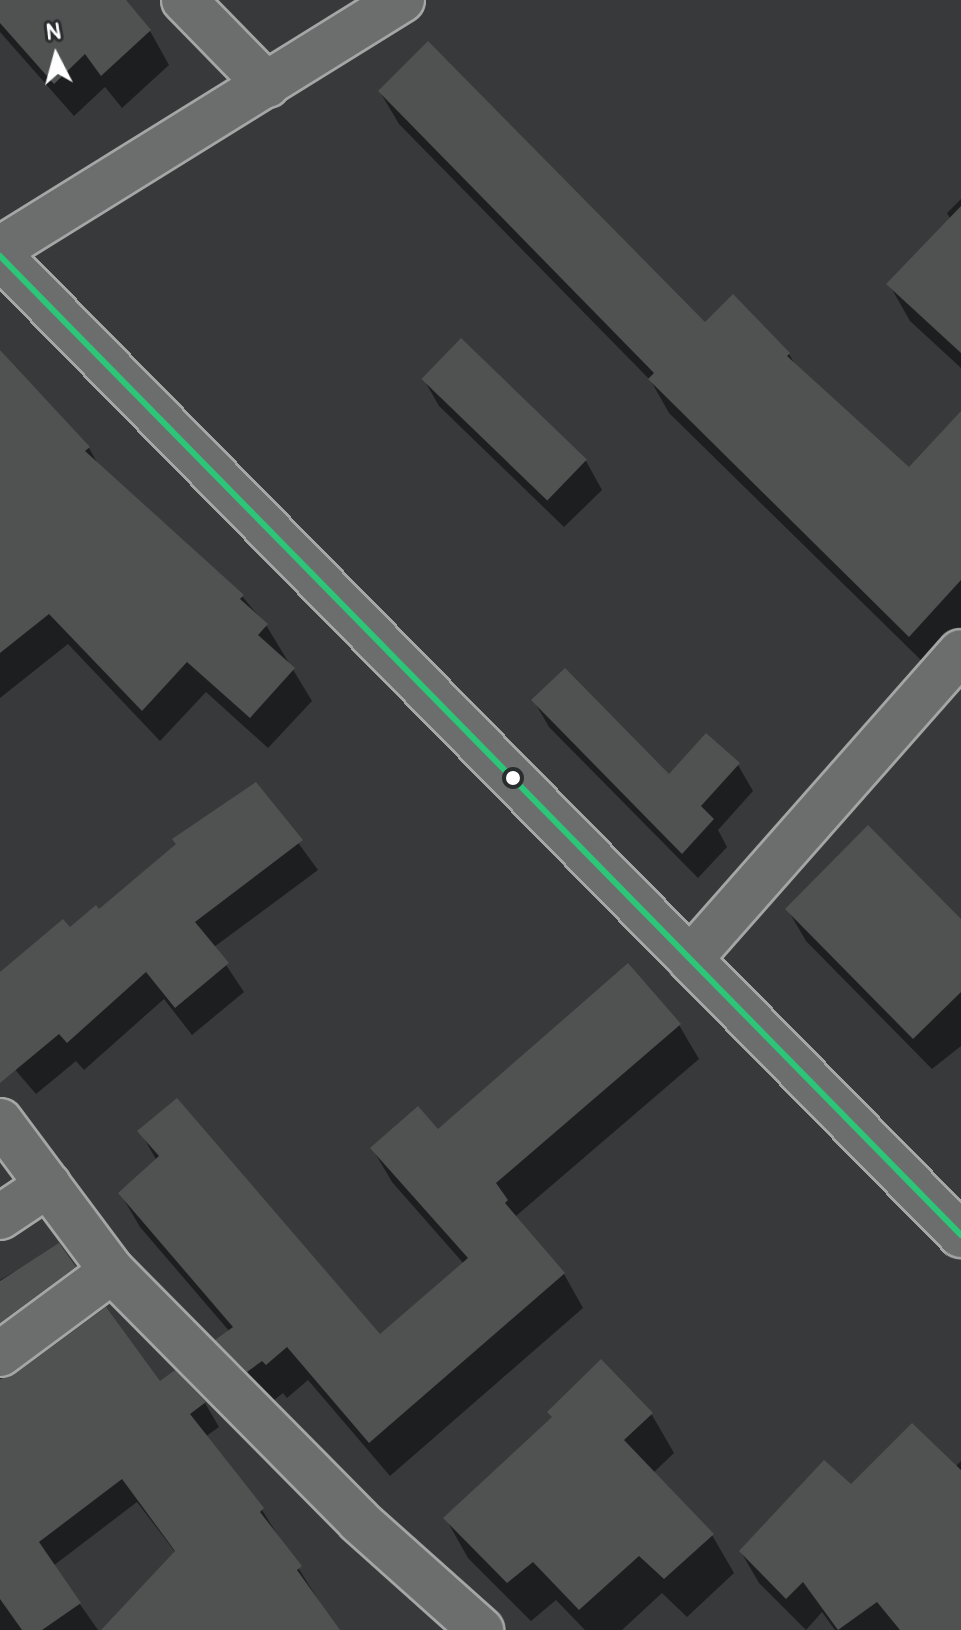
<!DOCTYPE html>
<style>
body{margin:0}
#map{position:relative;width:961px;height:1630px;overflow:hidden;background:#38393a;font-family:Pangolin,sans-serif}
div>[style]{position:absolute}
.shadow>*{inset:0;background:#0007}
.building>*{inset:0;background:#505151;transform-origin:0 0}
.roads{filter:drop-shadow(2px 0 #a5a6a6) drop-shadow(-2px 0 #a5a6a6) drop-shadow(0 2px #a5a6a6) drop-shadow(0 -2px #a5a6a6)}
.street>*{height:44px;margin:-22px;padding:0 22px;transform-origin:22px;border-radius:22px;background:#6c6d6d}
.secondary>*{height:44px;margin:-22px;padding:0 22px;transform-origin:22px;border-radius:22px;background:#6c6d6d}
.bus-1>*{height:6px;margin:-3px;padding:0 3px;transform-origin:3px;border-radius:3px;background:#2dc577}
.dots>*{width:22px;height:22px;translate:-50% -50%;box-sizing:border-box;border:4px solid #2a2d2e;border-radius:50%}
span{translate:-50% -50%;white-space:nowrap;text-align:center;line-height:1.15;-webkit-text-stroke:6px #2a2d2e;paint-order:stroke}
.north{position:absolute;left:16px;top:16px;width:80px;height:80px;-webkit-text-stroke:6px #2a2d2e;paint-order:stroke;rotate:354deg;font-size:22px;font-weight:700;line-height:32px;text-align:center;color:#fff}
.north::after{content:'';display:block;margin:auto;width:28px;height:36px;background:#fff;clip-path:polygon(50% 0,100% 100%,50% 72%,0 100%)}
</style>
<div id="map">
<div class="shadow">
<i style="clip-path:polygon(0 0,121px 0,150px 31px,169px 65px,122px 108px,105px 87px,74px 116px,0 32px)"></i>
<i style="clip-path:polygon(380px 92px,705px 325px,789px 354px,797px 368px,909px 470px,961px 414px,961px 633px,929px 668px,669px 413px,651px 381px,399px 124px)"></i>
<i style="clip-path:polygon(961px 199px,961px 368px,910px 321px,889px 284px,951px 220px,947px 213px)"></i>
<i style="clip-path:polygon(0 353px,89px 448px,99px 466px,242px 596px,266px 625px,312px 701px,268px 748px,206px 692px,160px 741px,68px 644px,0 698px)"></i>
<i style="clip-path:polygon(423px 378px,586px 461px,602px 490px,564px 527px,439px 406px)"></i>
<i style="clip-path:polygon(534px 701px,669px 777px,738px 765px,753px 791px,718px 830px,727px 847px,698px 878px,549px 727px)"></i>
<i style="clip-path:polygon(255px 784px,318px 870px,214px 947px,244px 992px,192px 1035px,164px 999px,84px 1070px,76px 1061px,36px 1094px,0 1052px,0 975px,99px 912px)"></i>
<i style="clip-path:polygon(788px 910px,961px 922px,961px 1046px,932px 1069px,806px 941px)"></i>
<i style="clip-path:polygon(679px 1025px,699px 1059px,516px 1216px,564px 1274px,583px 1308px,390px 1476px,308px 1380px,287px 1398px,283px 1393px,268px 1405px,238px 1374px,218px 1341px,230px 1332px,140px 1227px,120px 1193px,157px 1161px,140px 1131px,380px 1337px,464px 1264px,392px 1182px,372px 1148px,438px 1132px)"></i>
<i style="clip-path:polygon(58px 1246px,88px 1292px,0 1357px,0 1280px)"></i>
<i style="clip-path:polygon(601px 1362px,652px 1415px,674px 1453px,653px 1473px,712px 1535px,734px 1573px,687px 1617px,662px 1593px,622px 1630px,585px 1630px,556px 1600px,531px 1621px,468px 1558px,446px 1519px,554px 1419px)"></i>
<i style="clip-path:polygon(174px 1373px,205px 1403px,219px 1427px,205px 1437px,262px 1510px,337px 1630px,104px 1630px,176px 1553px,137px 1502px,53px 1566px,98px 1630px,0 1630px,0 1378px,160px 1384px)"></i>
<i style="clip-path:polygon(961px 1461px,961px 1630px,835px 1630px,822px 1612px,806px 1630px,759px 1583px,741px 1552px,851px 1487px,955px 1467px)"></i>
</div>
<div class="building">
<i style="clip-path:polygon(0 0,126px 0,151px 30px,101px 76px,85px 54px,54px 84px,0 23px)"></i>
<i style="clip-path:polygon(428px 41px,705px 322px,733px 294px,790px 353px,787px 356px,909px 467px,961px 411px,961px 580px,909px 637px,648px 379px,654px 373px,378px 91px)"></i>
<i style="clip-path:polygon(961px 206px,961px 353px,886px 284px)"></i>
<i style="left:461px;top:338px;width:175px;height:57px;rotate:44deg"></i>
<i style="clip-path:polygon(0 350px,90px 447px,85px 451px,244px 595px,240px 599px,268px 624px,258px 635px,295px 668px,250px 718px,187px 662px,142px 711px,49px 614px,0 653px)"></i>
<i style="clip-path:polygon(565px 668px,669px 774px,706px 733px,740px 763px,701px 806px,714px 819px,682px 854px,531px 700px)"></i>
<i style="clip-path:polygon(256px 782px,303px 840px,195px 922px,229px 963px,175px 1008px,146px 972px,67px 1043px,59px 1034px,0 1083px,0 972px,63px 919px,70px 927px,96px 905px,99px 909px,176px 844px,172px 839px)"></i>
<i style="clip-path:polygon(868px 825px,961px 919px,961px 992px,913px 1039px,785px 909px)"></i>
<i style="clip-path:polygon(628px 963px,681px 1024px,496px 1183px,508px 1200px,505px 1203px,565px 1273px,369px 1443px,287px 1347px,266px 1365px,262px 1361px,247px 1372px,215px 1340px,233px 1327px,118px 1193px,159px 1156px,137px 1131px,177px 1098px,380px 1334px,468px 1258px,370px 1148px,418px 1106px,438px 1129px)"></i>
<i style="clip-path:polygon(59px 1243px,76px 1267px,0 1323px,0 1281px)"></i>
<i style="clip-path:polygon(106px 1307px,160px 1381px,175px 1370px,206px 1402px,190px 1414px,264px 1508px,260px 1512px,302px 1566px,297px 1570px,340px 1630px,101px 1630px,175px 1551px,122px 1479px,39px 1542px,81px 1603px,42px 1630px,22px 1630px,0 1599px,0 1379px,15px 1374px)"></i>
<i style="clip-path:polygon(601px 1359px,653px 1413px,624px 1440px,714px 1534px,664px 1579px,639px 1556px,579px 1610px,533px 1562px,507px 1583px,443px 1518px,552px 1417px,547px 1412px)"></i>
<i style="clip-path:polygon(912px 1423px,961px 1470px,961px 1630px,900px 1630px,877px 1602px,838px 1630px,803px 1582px,786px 1599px,739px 1551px,824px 1460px,851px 1484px)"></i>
</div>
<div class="roads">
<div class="street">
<i style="left:184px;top:0;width:119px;rotate:45.7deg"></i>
<i style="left:0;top:249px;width:473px;rotate:-31.8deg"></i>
<i style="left:690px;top:959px;width:409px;rotate:-48.6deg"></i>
<i style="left:0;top:1121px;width:187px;rotate:53.3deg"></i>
<i style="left:112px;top:1271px;width:351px;rotate:45.3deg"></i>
<i style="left:359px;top:1521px;width:164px;rotate:41.8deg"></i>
<i style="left:0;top:1217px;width:58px;rotate:-33.7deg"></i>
<i style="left:0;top:1354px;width:139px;rotate:-36.5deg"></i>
</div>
<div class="secondary">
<i style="left:0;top:256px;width:1372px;rotate:45.53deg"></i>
</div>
</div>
<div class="bus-1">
<i style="left:0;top:256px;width:1372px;rotate:45.53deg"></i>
</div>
<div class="dots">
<i style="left:513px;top:778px;background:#fff"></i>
</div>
<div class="north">N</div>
</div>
